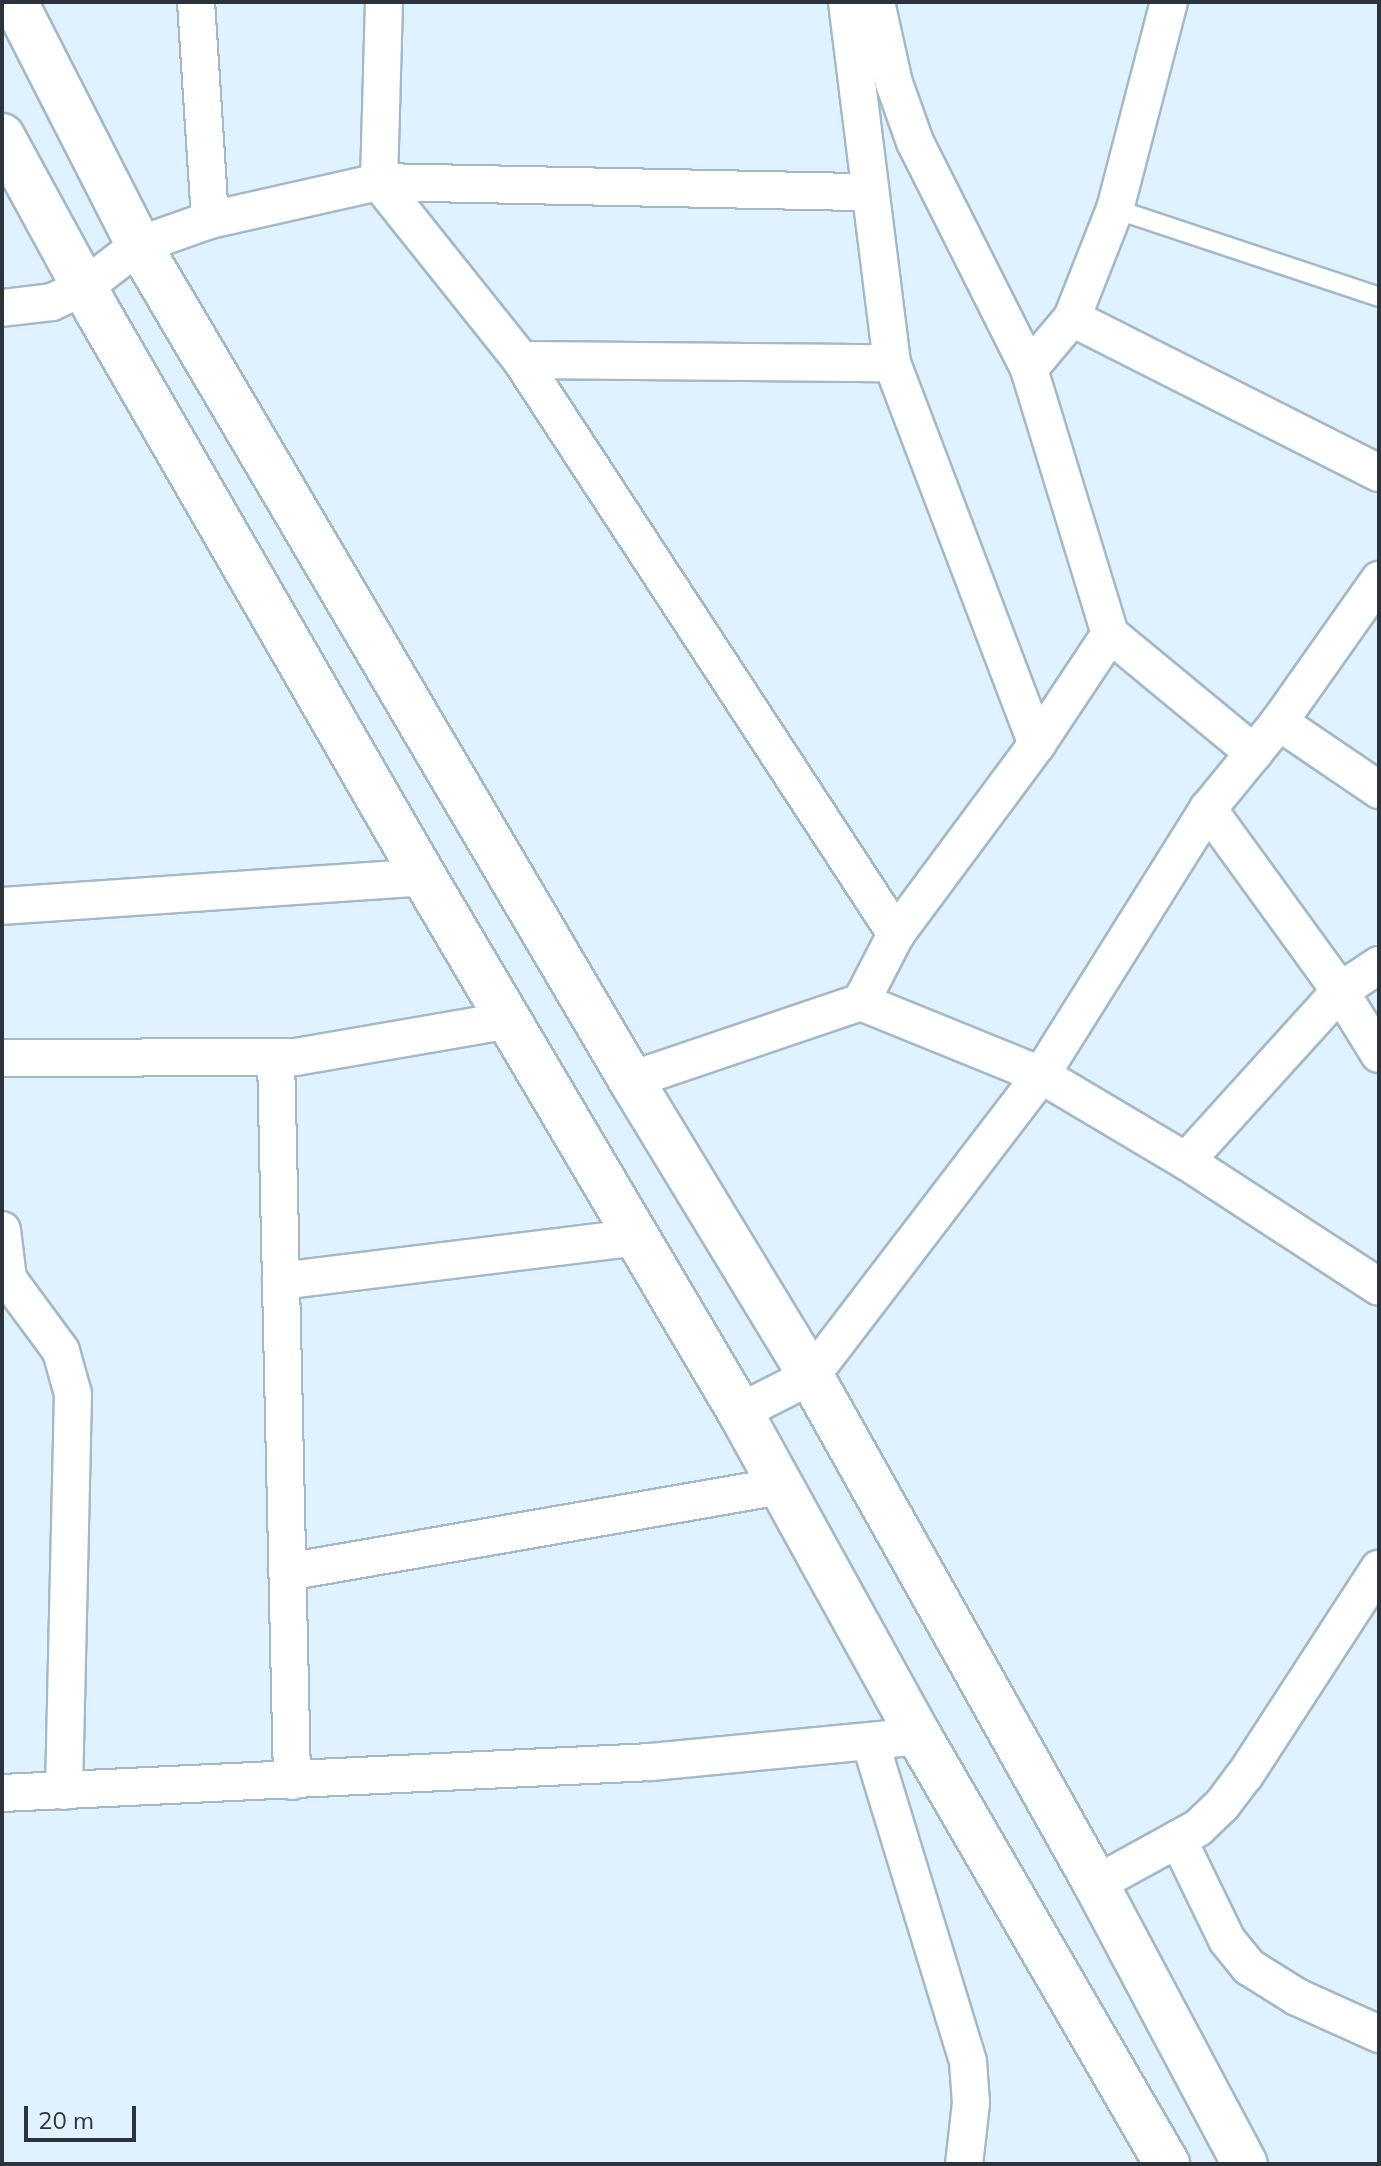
<!DOCTYPE html>
<style>
body{margin:0}
#map{position:relative;width:1381px;height:2166px;overflow:hidden;background:#e0f1ff;font-family:Mulish,sans-serif}
div>[style]{position:absolute}
.roads{filter:drop-shadow(2px 0 #a3b8c8) drop-shadow(-2px 0 #a3b8c8) drop-shadow(0 2px #a3b8c8) drop-shadow(0 -2px #a3b8c8)}
.service>*{height:18px;margin:-9px;padding:0 9px;transform-origin:9px;border-radius:9px;background:#fff}
.minor>*{height:36px;margin:-18px;padding:0 18px;transform-origin:18px;border-radius:18px;background:#fff}
.tertiary>*{height:44px;margin:-22px;padding:0 22px;transform-origin:22px;border-radius:22px;background:#fff}
span{translate:-50% -50%;white-space:nowrap;text-align:center;line-height:1.15;-webkit-text-stroke:8px #e0f1ff;paint-order:stroke}
.frame{position:absolute;inset:0;border:4px solid #2c343b;pointer-events:none}
.scale{position:absolute;left:24px;top:2106px;width:112px;height:36px;box-sizing:border-box;border:4px solid #2c343b;border-top:0;padding-left:10px;font-size:24px;line-height:28px;white-space:nowrap;color:#2c343b;-webkit-text-stroke:6px #e0f1ff;paint-order:stroke}
</style>
<div id="map">
<div class="roads">
<div class="service">
<i style="left:1115px;top:209px;width:278px;rotate:18.4deg"></i>
</div>
<div class="minor">
<i style="left:196px;top:2px;width:218px;rotate:86.3deg"></i>
<i style="left:384px;top:2px;width:180px;rotate:91.6deg"></i>
<i style="left:379px;top:182px;width:228px;rotate:51.4deg"></i>
<i style="left:521px;top:360px;width:686px;rotate:56.84deg"></i>
<i style="left:896px;top:934px;width:237px;rotate:-53.4deg"></i>
<i style="left:1037px;top:744px;width:132px;rotate:-56.4deg"></i>
<i style="left:847px;top:2px;width:364px;rotate:82.9deg"></i>
<i style="left:892px;top:363px;width:408px;rotate:69.2deg"></i>
<i style="left:876px;top:2px;width:83px;rotate:77.5deg"></i>
<i style="left:894px;top:83px;width:63px;rotate:70.4deg"></i>
<i style="left:915px;top:142px;width:254px;rotate:63.3deg"></i>
<i style="left:1029px;top:369px;width:277px;rotate:73deg"></i>
<i style="left:1110px;top:634px;width:187px;rotate:39.6deg"></i>
<i style="left:2px;top:308px;width:50px;rotate:-6.8deg"></i>
<i style="left:52px;top:302px;width:38px;rotate:-25deg"></i>
<i style="left:86px;top:286px;width:67px;rotate:-37.7deg"></i>
<i style="left:139px;top:245px;width:75px;rotate:-19.4deg"></i>
<i style="left:210px;top:220px;width:173px;rotate:-12.7deg"></i>
<i style="left:379px;top:182px;width:490px;rotate:1.2deg"></i>
<i style="left:1072px;top:318px;width:344px;rotate:26.8deg"></i>
<i style="left:521px;top:360px;width:371px;rotate:0.5deg"></i>
<i style="left:1029px;top:369px;width:67px;rotate:-49.9deg"></i>
<i style="left:1072px;top:318px;width:117px;rotate:-68.5deg"></i>
<i style="left:1115px;top:209px;width:214px;rotate:-75.4deg"></i>
<i style="left:1279px;top:722px;width:121px;rotate:34.2deg"></i>
<i style="left:1208px;top:809px;width:225px;rotate:54deg"></i>
<i style="left:1340px;top:991px;width:74px;rotate:58.2deg"></i>
<i style="left:2px;top:906px;width:423px;rotate:-3.9deg"></i>
<i style="left:896px;top:934px;width:76px;rotate:117.2deg"></i>
<i style="left:861px;top:1002px;width:194px;rotate:22.1deg"></i>
<i style="left:1041px;top:1075px;width:169px;rotate:30.7deg"></i>
<i style="left:1186px;top:1161px;width:230px;rotate:33.1deg"></i>
<i style="left:276px;top:1057px;width:724px;rotate:88.73deg"></i>
<i style="left:2px;top:1058px;width:294px;rotate:-0.2deg"></i>
<i style="left:296px;top:1057px;width:217px;rotate:-9.8deg"></i>
<i style="left:631px;top:1080px;width:243px;rotate:-18.7deg"></i>
<i style="left:1186px;top:1161px;width:229px;rotate:-47.8deg"></i>
<i style="left:1340px;top:991px;width:47px;rotate:-33.7deg"></i>
<i style="left:2px;top:1230px;width:49px;rotate:83deg"></i>
<i style="left:8px;top:1279px;width:89px;rotate:53.6deg"></i>
<i style="left:61px;top:1351px;width:45px;rotate:74.4deg"></i>
<i style="left:73px;top:1394px;width:397px;rotate:91.3deg"></i>
<i style="left:281px;top:1281px;width:360px;rotate:-7deg"></i>
<i style="left:740px;top:1412px;width:80px;rotate:-26.9deg"></i>
<i style="left:811px;top:1376px;width:379px;rotate:-52.6deg"></i>
<i style="left:1041px;top:1075px;width:314px;rotate:-57.9deg"></i>
<i style="left:1208px;top:809px;width:112px;rotate:-50.8deg"></i>
<i style="left:1279px;top:722px;width:174px;rotate:-54.8deg"></i>
<i style="left:287px;top:1572px;width:501px;rotate:-9.88deg"></i>
<i style="left:870px;top:1741px;width:336px;rotate:73deg"></i>
<i style="left:968px;top:2062px;width:41px;rotate:85.8deg"></i>
<i style="left:971px;top:2103px;width:61px;rotate:96.5deg"></i>
<i style="left:2px;top:1793px;width:650px;rotate:-2.73deg"></i>
<i style="left:651px;top:1762px;width:269px;rotate:-5.5deg"></i>
<i style="left:1178px;top:1839px;width:112px;rotate:64.1deg"></i>
<i style="left:1227px;top:1940px;width:35px;rotate:51deg"></i>
<i style="left:1249px;top:1967px;width:57px;rotate:32deg"></i>
<i style="left:1297px;top:1997px;width:90px;rotate:24.3deg"></i>
<i style="left:1096px;top:1884px;width:116px;rotate:-28.8deg"></i>
<i style="left:1198px;top:1828px;width:33px;rotate:-44deg"></i>
<i style="left:1222px;top:1805px;width:38px;rotate:-53deg"></i>
<i style="left:1245px;top:1775px;width:246px;rotate:-57deg"></i>
</div>
<div class="tertiary">
<i style="left:15px;top:2px;width:273px;rotate:63deg"></i>
<i style="left:139px;top:245px;width:969px;rotate:59.49deg"></i>
<i style="left:631px;top:1080px;width:346px;rotate:58.7deg"></i>
<i style="left:811px;top:1376px;width:582px;rotate:60.71deg"></i>
<i style="left:1096px;top:1884px;width:317px;rotate:62deg"></i>
<i style="left:2px;top:136px;width:200px;rotate:61.4deg"></i>
<i style="left:98px;top:312px;width:652px;rotate:60.02deg"></i>
<i style="left:424px;top:877px;width:621px;rotate:59.43deg"></i>
<i style="left:740px;top:1412px;width:370px;rotate:61.1deg"></i>
<i style="left:919px;top:1736px;width:495px;rotate:59.9deg"></i>
</div>
</div>
<div class="frame"></div>
<div class="scale">20 m</div>
</div>
